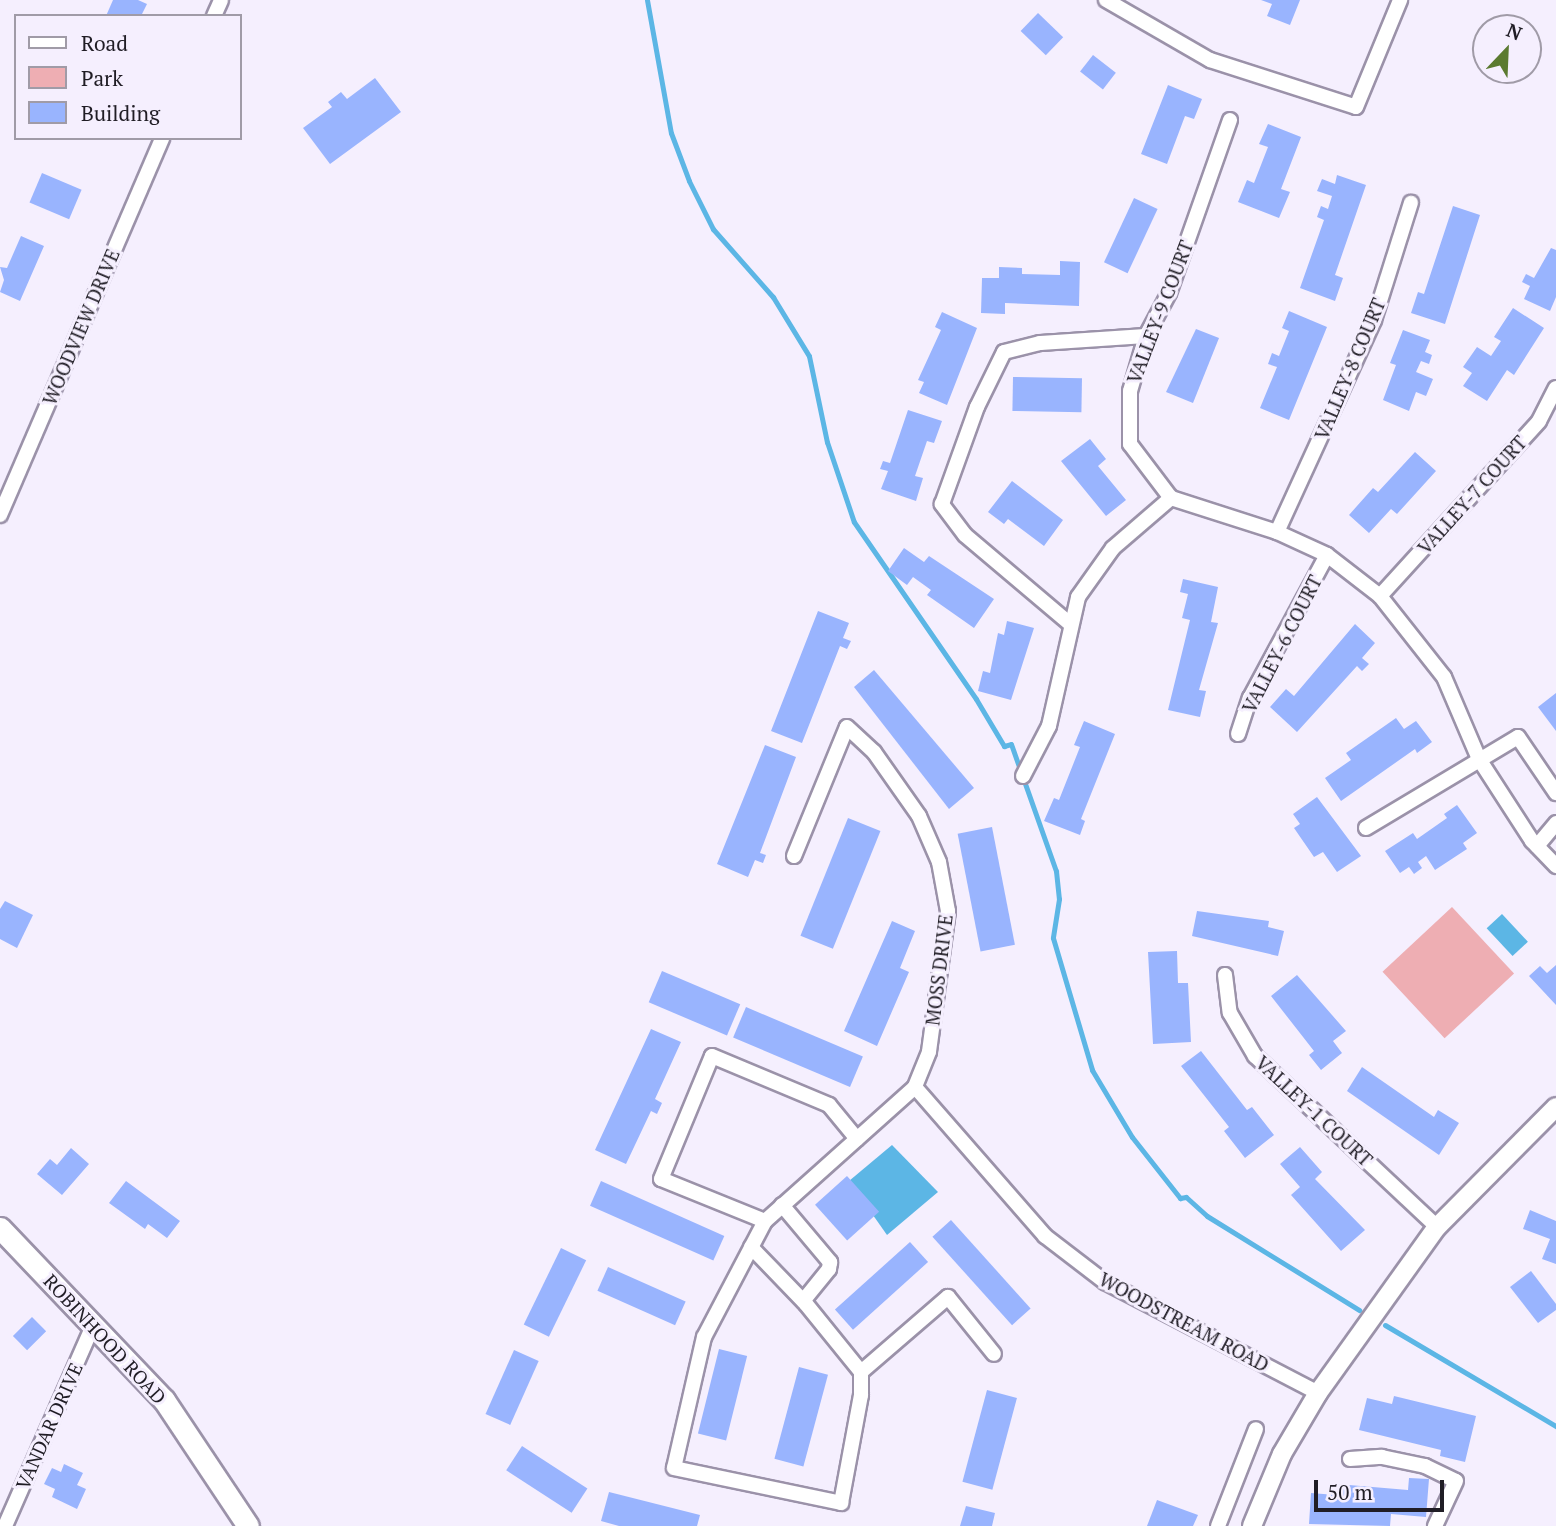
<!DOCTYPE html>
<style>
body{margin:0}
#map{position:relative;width:1556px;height:1526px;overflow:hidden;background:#f5effe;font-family:"PT Serif",serif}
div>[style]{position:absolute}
.green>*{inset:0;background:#eeaeb3;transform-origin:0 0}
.water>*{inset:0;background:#5cb6e5;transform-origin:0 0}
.stream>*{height:5px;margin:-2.5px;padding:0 2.5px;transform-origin:2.5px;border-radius:2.5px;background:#5cb6e5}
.building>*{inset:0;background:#99b4fe;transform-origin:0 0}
.roads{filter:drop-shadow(2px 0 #9b92a9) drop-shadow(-2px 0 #9b92a9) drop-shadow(0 2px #9b92a9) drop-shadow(0 -2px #9b92a9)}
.minor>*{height:14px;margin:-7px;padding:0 7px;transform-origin:7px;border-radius:7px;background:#fff}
.tertiary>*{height:18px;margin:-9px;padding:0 9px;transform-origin:9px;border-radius:9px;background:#fff}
.primary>*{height:21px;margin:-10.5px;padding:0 10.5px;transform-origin:10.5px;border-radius:10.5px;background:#fff}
span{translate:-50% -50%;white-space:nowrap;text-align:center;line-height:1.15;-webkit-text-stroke:6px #f5effe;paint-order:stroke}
.street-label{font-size:19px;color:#201d25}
.legend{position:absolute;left:14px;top:14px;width:228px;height:126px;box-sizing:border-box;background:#f5effe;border:2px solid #a09ba7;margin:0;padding:9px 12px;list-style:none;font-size:21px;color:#201d25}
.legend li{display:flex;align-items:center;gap:14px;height:35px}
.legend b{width:35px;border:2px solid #a09ba7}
.north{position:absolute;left:1472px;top:14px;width:70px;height:70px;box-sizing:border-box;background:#f5effe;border:2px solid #a09ba7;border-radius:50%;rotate:23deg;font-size:19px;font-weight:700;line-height:28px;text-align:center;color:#201d25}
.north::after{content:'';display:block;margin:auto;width:24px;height:32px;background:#5b7a30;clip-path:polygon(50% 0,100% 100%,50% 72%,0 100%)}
.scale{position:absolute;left:1314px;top:1480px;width:130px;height:32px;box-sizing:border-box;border:4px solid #201d25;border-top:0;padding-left:9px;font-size:21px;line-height:24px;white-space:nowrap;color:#201d25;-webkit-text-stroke:5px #f5effe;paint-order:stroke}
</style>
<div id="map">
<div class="green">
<i style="left:1452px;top:907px;width:91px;height:95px;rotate:47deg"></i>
</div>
<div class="water">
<i style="left:1502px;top:914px;width:38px;height:21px;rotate:47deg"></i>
<i style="clip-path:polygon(892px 1145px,938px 1192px,887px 1235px,849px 1181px)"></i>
</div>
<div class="stream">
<i style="left:647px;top:0;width:135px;rotate:79.8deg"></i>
<i style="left:671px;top:133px;width:51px;rotate:69.4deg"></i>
<i style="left:689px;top:181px;width:54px;rotate:63.4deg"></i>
<i style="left:713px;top:229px;width:91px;rotate:48.6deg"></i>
<i style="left:773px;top:297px;width:69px;rotate:58.6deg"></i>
<i style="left:809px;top:356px;width:88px;rotate:78.2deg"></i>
<i style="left:827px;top:442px;width:84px;rotate:71.4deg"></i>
<i style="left:854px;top:522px;width:215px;rotate:55.4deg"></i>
<i style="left:976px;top:699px;width:55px;rotate:59.2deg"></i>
<i style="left:1004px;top:746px;width:7px;rotate:-16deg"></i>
<i style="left:1011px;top:744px;width:135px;rotate:70.5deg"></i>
<i style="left:1056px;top:871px;width:28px;rotate:84deg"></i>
<i style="left:1059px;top:899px;width:39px;rotate:99deg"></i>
<i style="left:1053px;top:938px;width:138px;rotate:73.5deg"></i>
<i style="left:1092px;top:1070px;width:78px;rotate:59.2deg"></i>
<i style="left:1132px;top:1137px;width:78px;rotate:51.8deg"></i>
<i style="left:1180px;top:1198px;width:6px;rotate:-9deg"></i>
<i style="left:1186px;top:1197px;width:28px;rotate:42deg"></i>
<i style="left:1207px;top:1216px;width:179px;rotate:31.7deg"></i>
<i style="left:1385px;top:1325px;width:199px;rotate:30.6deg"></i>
</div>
<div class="building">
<i style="clip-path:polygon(113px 0,138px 0,147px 4px,141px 16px,106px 16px)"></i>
<i style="clip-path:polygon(1261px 0,1300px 0,1290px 25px,1267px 16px,1272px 4px)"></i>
<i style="left:1038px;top:13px;width:35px;height:25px;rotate:44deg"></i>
<i style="left:1093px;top:55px;width:29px;height:21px;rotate:38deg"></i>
<i style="clip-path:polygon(375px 78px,401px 112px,330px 164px,303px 128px,332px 107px,328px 102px,341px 92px,347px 99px)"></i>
<i style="clip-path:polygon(1168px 85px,1202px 99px,1194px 119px,1185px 116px,1167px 164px,1141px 154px)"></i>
<i style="clip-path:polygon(1268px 124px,1301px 137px,1281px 189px,1290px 192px,1279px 218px,1238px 202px,1247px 180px,1254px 183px,1268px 147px,1259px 144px)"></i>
<i style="left:42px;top:173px;width:43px;height:32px;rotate:23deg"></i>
<i style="clip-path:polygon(1337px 175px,1366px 185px,1335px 275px,1343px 278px,1335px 301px,1300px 288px,1324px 220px,1317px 217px,1321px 206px,1328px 209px,1332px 196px,1317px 191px,1322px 179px,1335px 184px)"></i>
<i style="left:1134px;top:198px;width:26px;height:71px;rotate:25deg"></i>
<i style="clip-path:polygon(1453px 206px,1480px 215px,1445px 324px,1411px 313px,1418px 292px,1424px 294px)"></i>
<i style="clip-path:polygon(21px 236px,44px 246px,20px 301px,0 292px,4px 280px,0 267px,7px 268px)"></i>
<i style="clip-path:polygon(1551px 248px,1556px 250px,1556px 297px,1550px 311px,1524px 299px,1530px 286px,1522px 282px,1526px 274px,1534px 278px)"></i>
<i style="clip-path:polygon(1060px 261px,1080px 262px,1079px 306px,1005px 303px,1005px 314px,981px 313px,982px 278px,999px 278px,999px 267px,1022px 268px,1022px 274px,1060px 275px)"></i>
<i style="clip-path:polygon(1513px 308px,1544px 328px,1514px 375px,1507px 370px,1487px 401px,1463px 386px,1472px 373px,1463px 367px,1477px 347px,1491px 356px,1501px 341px,1494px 337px)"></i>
<i style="clip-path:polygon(1289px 311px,1327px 327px,1289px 420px,1260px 408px,1277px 367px,1268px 364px,1272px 353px,1279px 356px,1289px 331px,1282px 328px)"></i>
<i style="clip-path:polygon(942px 312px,977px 328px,947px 405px,919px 393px,924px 382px,918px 380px,941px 330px,935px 327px)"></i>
<i style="clip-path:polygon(1196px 329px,1219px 338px,1193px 403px,1166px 392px)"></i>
<i style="clip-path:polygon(1403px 330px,1430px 340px,1425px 352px,1432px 355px,1429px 364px,1421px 361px,1416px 372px,1433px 379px,1426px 396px,1416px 392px,1409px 411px,1383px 400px,1396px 365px,1390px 363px)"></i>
<i style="left:1013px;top:377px;width:69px;height:34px;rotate:1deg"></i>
<i style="clip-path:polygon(908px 410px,942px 421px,934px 443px,927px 441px,915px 476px,923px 478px,916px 501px,881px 489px,888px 471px,880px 469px,883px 461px,890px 463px)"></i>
<i style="clip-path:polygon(1090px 439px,1106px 459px,1098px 466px,1126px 500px,1106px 516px,1061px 461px)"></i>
<i style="clip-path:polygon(1415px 452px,1436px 471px,1397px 514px,1391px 509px,1369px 533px,1349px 515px,1373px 488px,1378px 492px)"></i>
<i style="clip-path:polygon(1012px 481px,1063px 520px,1044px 546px,1008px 519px,1004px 524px,988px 512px)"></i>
<i style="clip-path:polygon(904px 548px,924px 562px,929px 556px,994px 599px,974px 628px,927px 595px,931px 590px,913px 577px,907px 585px,888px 571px)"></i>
<i style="clip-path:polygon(1183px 579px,1218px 587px,1211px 622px,1218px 623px,1199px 690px,1206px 691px,1200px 717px,1168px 710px,1190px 620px,1182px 618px,1188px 594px,1180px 592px)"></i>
<i style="clip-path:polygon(818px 611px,849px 623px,843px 638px,851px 641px,847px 649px,840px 646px,802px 743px,771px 731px)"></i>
<i style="clip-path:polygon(1007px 621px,1034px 628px,1011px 700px,978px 691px,983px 671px,990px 673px,998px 633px,1004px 635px)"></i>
<i style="clip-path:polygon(1355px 624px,1375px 643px,1362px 658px,1369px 664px,1362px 671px,1357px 666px,1297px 732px,1270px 707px,1286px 689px,1294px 696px)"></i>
<i style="clip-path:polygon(874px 670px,974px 788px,949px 809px,854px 687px)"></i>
<i style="clip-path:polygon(1556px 693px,1556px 731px,1538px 707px)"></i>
<i style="clip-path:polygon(1396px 718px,1404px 729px,1416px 721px,1432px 742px,1417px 753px,1415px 749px,1341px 801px,1325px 778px,1351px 760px,1346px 753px)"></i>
<i style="clip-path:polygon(1084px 721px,1115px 734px,1081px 819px,1085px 821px,1080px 835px,1044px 821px,1054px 798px,1059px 800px,1080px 747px,1074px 745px)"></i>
<i style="clip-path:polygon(765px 745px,796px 757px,760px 853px,766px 855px,763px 863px,755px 860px,748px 877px,717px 864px)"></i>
<i style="clip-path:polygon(1317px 797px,1361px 856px,1337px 872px,1323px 852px,1314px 857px,1294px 828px,1300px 824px,1293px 814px)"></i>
<i style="clip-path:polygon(1457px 805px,1477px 833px,1463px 843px,1467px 849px,1435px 870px,1426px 856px,1418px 862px,1422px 868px,1414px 874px,1409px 867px,1400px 873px,1385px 851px,1413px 833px,1417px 839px,1447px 818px,1444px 814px)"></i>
<i style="left:848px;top:818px;width:35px;height:127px;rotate:22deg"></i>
<i style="left:992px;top:827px;width:120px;height:35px;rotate:79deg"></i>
<i style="clip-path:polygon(5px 901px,33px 915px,17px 948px,0 939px,0 909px)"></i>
<i style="clip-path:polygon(1197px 911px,1269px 921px,1268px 927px,1284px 931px,1278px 956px,1192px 936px)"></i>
<i style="clip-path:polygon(892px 921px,915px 931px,900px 968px,909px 972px,877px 1046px,844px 1031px)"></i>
<i style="clip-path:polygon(1177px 951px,1178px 983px,1188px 983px,1191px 1042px,1153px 1044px,1148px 952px)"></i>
<i style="clip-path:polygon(1556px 965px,1556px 1005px,1529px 976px,1540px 966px,1547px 973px)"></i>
<i style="left:662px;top:971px;width:85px;height:34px;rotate:23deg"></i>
<i style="clip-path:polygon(1297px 975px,1346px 1031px,1333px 1041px,1342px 1053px,1321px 1070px,1309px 1055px,1314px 1051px,1271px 996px)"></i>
<i style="left:746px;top:1007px;width:127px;height:33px;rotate:23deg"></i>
<i style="clip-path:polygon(651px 1029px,681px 1042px,655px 1099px,662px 1103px,657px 1114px,651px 1111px,626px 1164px,595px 1150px)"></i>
<i style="clip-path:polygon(1201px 1051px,1247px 1110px,1252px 1107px,1274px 1135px,1245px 1158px,1224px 1131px,1229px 1127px,1181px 1066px)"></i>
<i style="clip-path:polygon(1362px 1067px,1434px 1117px,1438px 1110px,1459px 1123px,1439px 1155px,1347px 1091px)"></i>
<i style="clip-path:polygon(1300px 1147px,1322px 1172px,1315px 1179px,1365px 1230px,1341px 1251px,1291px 1195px,1300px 1187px,1280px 1164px)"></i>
<i style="clip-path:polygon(71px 1148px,89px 1164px,62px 1195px,37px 1174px,50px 1159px,57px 1165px)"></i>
<i style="left:847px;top:1176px;width:48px;height:43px;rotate:48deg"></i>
<i style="clip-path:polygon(126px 1181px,180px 1221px,167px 1238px,148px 1224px,145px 1229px,109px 1203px)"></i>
<i style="left:601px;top:1181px;width:135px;height:27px;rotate:24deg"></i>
<i style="clip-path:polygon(1530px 1210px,1556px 1221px,1556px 1264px,1542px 1259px,1550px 1239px,1523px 1229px)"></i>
<i style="left:951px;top:1220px;width:119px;height:25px;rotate:48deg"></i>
<i style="left:910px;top:1242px;width:27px;height:101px;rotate:48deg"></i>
<i style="left:561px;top:1248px;width:28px;height:85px;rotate:26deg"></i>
<i style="left:608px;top:1267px;width:85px;height:26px;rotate:24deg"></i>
<i style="clip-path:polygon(1531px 1271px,1556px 1304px,1556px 1310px,1538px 1323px,1510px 1287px)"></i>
<i style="left:32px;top:1317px;width:20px;height:27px;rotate:45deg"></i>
<i style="left:719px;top:1349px;width:29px;height:87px;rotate:14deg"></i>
<i style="left:514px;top:1350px;width:27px;height:70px;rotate:24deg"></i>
<i style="left:799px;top:1367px;width:30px;height:95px;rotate:15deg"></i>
<i style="left:987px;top:1390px;width:31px;height:95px;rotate:15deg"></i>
<i style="clip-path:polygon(1394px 1396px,1476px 1416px,1465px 1462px,1440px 1456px,1441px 1450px,1359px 1430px,1367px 1398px,1392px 1404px)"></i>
<i style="left:522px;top:1446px;width:78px;height:29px;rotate:33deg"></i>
<i style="clip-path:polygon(64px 1464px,83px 1473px,77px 1485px,86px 1489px,77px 1509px,52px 1497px,55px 1489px,44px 1484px,52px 1468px,61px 1472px)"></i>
<i style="clip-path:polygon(1409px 1478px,1429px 1479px,1426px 1517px,1391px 1514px,1390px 1526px,1309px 1524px,1311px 1493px,1336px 1495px,1337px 1484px,1408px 1490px)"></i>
<i style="clip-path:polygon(609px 1492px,700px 1515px,697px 1526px,619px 1526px,601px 1521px)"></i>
<i style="clip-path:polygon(1157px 1500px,1198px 1515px,1193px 1526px,1147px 1526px)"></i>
<i style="clip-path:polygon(966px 1506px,995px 1513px,992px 1526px,960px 1526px)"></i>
</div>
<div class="roads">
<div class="minor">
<i style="left:1106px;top:0;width:120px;rotate:30deg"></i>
<i style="left:1210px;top:60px;width:153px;rotate:17.8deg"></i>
<i style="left:1356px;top:107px;width:116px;rotate:-67.6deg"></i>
<i style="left:214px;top:16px;width:17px;rotate:-66deg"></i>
<i style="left:1230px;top:120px;width:183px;rotate:109.4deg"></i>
<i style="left:1169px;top:293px;width:49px;rotate:118.1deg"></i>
<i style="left:1146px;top:336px;width:57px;rotate:106.2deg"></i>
<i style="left:1130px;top:391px;width:53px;rotate:90deg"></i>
<i style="left:1130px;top:444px;width:68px;rotate:52.8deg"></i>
<i style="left:1171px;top:498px;width:111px;rotate:17.8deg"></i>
<i style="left:1277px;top:532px;width:55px;rotate:24.7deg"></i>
<i style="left:1327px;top:555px;width:67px;rotate:37.7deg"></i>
<i style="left:1380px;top:596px;width:103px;rotate:51.7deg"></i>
<i style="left:1444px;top:677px;width:89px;rotate:66.9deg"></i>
<i style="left:1479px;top:759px;width:98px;rotate:57.1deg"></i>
<i style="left:1532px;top:841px;width:35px;rotate:46deg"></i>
<i style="left:0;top:515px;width:410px;rotate:-66.7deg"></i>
<i style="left:1277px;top:532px;width:233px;rotate:-65.4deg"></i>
<i style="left:1374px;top:320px;width:123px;rotate:-72.5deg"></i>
<i style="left:1380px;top:596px;width:236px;rotate:-47.7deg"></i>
<i style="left:1539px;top:421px;width:37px;rotate:-63deg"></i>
<i style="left:1069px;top:623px;width:136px;rotate:-139.8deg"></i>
<i style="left:965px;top:535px;width:39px;rotate:-127deg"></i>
<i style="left:942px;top:504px;width:103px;rotate:-70.2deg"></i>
<i style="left:977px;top:407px;width:61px;rotate:-63.9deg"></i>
<i style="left:1004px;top:352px;width:37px;rotate:-14deg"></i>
<i style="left:1040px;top:343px;width:106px;rotate:-3.8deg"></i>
<i style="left:1238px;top:734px;width:38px;rotate:-72deg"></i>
<i style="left:1250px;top:698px;width:162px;rotate:-61.7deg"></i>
<i style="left:1023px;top:776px;width:56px;rotate:-62.5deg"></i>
<i style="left:1049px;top:726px;width:132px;rotate:-77.3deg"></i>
<i style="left:1078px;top:597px;width:60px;rotate:-54.5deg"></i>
<i style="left:1113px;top:548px;width:77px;rotate:-40.8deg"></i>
<i style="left:1366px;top:828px;width:177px;rotate:-30.9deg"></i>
<i style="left:1518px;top:737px;width:68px;rotate:55.8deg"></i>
<i style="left:1537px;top:846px;width:30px;rotate:-50deg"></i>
<i style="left:794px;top:856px;width:139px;rotate:-67.7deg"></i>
<i style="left:847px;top:727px;width:37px;rotate:43deg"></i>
<i style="left:874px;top:752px;width:78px;rotate:54.9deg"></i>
<i style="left:919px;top:816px;width:50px;rotate:66.5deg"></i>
<i style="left:939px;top:862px;width:50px;rotate:79.6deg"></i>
<i style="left:948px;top:911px;width:142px;rotate:97.7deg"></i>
<i style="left:929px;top:1052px;width:38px;rotate:112deg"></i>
<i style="left:915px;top:1087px;width:201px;rotate:138.2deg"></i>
<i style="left:765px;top:1221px;width:131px;rotate:117.7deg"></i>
<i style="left:704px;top:1337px;width:134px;rotate:102.9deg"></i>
<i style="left:674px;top:1468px;width:171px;rotate:11.8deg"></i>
<i style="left:841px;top:1503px;width:110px;rotate:-79.5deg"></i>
<i style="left:861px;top:1395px;width:23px;rotate:-90deg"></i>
<i style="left:861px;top:1372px;width:115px;rotate:-40.8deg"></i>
<i style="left:948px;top:1297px;width:73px;rotate:51.1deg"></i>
<i style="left:1225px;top:975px;width:38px;rotate:83deg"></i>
<i style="left:1230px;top:1013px;width:50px;rotate:59.8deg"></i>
<i style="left:1255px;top:1056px;width:250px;rotate:43.2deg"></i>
<i style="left:915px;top:1087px;width:198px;rotate:48.9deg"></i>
<i style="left:1045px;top:1236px;width:76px;rotate:37.5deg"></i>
<i style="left:1105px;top:1282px;width:240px;rotate:27.5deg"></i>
<i style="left:782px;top:1205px;width:75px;rotate:49.9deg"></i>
<i style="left:830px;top:1262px;width:7px;rotate:98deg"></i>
<i style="left:829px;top:1269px;width:41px;rotate:129.1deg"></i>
<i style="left:765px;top:1221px;width:112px;rotate:-158deg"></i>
<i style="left:661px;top:1179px;width:133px;rotate:-67.5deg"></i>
<i style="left:712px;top:1056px;width:127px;rotate:22.7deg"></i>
<i style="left:829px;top:1105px;width:44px;rotate:50.5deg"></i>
<i style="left:751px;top:1247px;width:79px;rotate:46deg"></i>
<i style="left:806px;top:1304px;width:87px;rotate:51deg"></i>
<i style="left:1350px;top:1459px;width:32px;rotate:-4deg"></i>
<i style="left:1382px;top:1457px;width:44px;rotate:11.8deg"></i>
<i style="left:1425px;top:1466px;width:34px;rotate:26deg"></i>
<i style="left:1456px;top:1481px;width:50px;rotate:115deg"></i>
<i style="left:5px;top:1526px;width:219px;rotate:-66.3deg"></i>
<i style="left:1218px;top:1526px;width:104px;rotate:-68.6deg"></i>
</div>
<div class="tertiary">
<i style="left:1252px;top:1526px;width:78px;rotate:-67.4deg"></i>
<i style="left:1282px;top:1454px;width:71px;rotate:-59.5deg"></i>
<i style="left:1318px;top:1393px;width:204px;rotate:-54.4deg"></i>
<i style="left:1437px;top:1227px;width:169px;rotate:-45.2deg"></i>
</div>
<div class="primary">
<i style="left:0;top:1228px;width:238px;rotate:46.4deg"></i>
<i style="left:164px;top:1400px;width:151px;rotate:56.3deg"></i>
</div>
</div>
<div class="street-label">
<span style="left:1160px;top:312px;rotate:-69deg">VALLEY-9 COURT</span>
<span style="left:81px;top:327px;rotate:-67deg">WOODVIEW DRIVE</span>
<span style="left:1350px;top:369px;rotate:-67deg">VALLEY-8 COURT</span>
<span style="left:1472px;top:495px;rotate:-48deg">VALLEY-7 COURT</span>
<span style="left:1282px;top:644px;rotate:-63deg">VALLEY-6 COURT</span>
<span style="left:939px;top:970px;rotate:-83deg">MOSS DRIVE</span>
<span style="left:1314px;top:1111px;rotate:43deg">VALLEY-1 COURT</span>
<span style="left:1184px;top:1322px;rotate:28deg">WOODSTREAM ROAD</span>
<span style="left:105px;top:1339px;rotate:47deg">ROBINHOOD ROAD</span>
<span style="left:49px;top:1426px;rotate:-66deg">VANDAR DRIVE</span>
</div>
<ul class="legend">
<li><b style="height:9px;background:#fff"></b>Road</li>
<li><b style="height:19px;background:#eeaeb3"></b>Park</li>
<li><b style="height:19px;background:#99b4fe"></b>Building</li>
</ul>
<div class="north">N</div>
<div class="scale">50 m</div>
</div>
